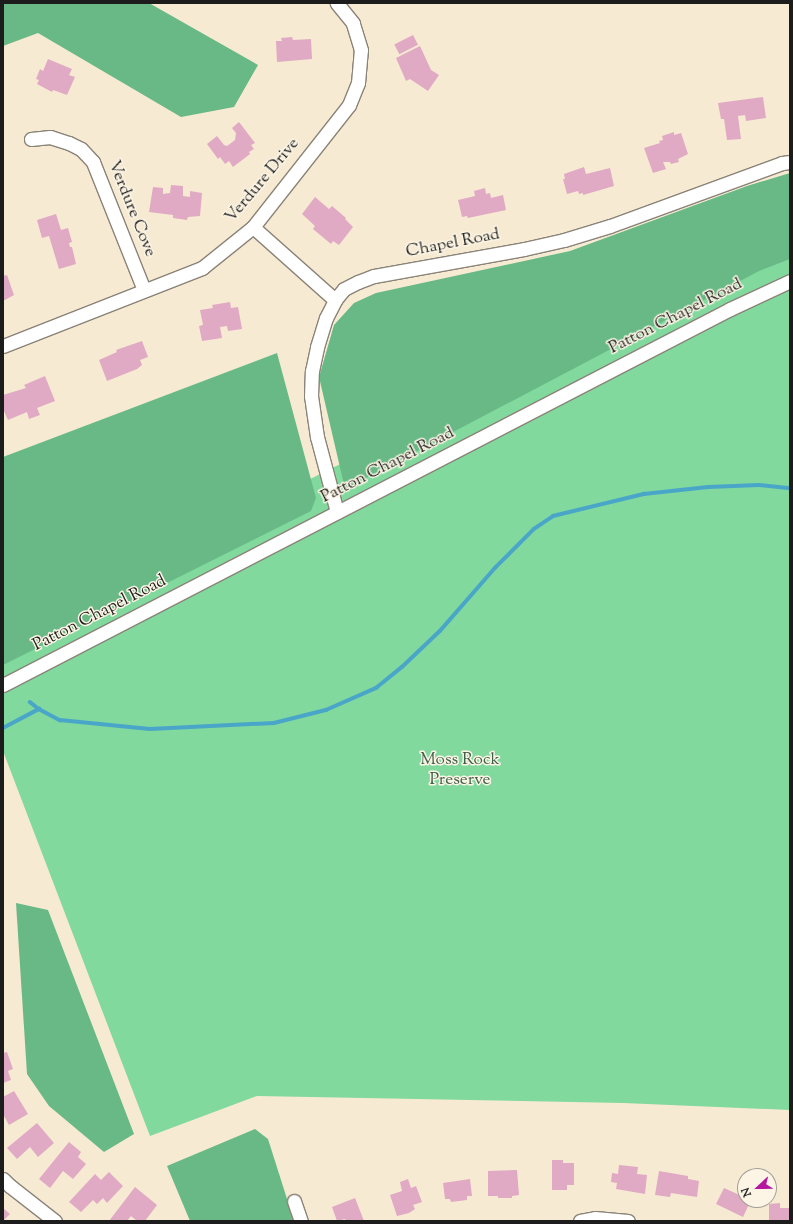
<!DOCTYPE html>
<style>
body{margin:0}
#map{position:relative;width:793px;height:1224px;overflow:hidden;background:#f7ead3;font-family:"Sorts Mill Goudy",serif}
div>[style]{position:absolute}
.green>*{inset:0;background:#81d99e}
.forest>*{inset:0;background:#68b985}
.stream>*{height:3.5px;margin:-1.75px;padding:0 1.75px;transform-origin:1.75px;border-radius:1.75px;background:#4aa6c8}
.building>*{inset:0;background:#e0a9c4;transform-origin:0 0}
.roads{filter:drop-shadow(1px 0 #8a8378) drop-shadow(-1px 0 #8a8378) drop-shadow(0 1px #8a8378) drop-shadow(0 -1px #8a8378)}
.minor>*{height:13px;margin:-6.5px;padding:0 6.5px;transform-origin:6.5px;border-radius:6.5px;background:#fff}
span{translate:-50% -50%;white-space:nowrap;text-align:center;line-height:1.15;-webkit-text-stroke:3px #fcf5e5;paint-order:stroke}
.street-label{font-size:17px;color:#1c1c1c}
.park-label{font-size:17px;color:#3f5e4a}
.frame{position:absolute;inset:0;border:4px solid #1c1c1c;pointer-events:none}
.north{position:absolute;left:737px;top:1168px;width:40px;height:40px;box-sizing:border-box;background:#fcf5e5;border:1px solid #a29e95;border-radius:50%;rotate:248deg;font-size:11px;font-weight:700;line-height:16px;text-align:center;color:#1c1c1c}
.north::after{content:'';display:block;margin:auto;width:14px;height:18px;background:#b5179e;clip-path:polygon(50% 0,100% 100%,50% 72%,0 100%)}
</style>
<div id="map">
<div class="green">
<i style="clip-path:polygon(790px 240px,790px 1110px,623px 1103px,257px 1096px,150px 1136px,3px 751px,3px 632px)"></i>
</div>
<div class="forest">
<i style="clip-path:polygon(3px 3px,149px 3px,258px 65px,234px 107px,181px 117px,38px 33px,3px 46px)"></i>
<i style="clip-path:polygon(790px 173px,790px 259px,759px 271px,345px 489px,319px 377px,334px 325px,354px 303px,376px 293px,570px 251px,747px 186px)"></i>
<i style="clip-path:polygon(277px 353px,316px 498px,311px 511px,3px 665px,3px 457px)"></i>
<i style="clip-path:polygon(16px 903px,48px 910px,134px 1134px,104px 1152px,49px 1106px,27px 1074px)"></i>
<i style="clip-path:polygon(255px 1129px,268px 1139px,294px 1221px,190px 1221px,167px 1166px)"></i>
</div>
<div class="stream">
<i style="left:30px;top:702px;width:11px;rotate:38deg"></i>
<i style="left:39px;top:709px;width:24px;rotate:28deg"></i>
<i style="left:60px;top:720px;width:90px;rotate:5.7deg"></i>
<i style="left:150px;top:729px;width:124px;rotate:-2.8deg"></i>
<i style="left:274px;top:723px;width:54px;rotate:-14deg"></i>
<i style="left:326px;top:710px;width:55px;rotate:-23.7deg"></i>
<i style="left:376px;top:688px;width:33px;rotate:-39deg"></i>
<i style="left:402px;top:667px;width:52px;rotate:-43.5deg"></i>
<i style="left:440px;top:631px;width:84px;rotate:-48.9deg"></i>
<i style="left:495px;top:568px;width:55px;rotate:-45deg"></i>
<i style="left:534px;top:529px;width:23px;rotate:-34deg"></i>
<i style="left:553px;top:516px;width:94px;rotate:-13.6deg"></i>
<i style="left:644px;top:494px;width:64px;rotate:-6.2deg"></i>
<i style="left:708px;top:487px;width:51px;rotate:-2.2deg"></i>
<i style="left:759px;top:485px;width:31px;rotate:6deg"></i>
<i style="left:3px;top:728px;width:41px;rotate:-27.8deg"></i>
</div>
<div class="building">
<i style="left:413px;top:35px;width:11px;height:21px;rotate:63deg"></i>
<i style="clip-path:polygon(292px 37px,293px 40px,311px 39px,312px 59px,277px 62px,276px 41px,282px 41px,281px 38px)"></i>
<i style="clip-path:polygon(420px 46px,431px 70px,439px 75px,428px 91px,410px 79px,406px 81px,396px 58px)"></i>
<i style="clip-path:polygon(48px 59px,72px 69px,69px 75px,75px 77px,67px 95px,53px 90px,52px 92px,37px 84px,39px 80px,36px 79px,40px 69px,43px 71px)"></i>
<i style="clip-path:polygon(763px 97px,766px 118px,746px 121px,745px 115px,738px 116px,741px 139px,727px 140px,724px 119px,721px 119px,718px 103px)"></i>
<i style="clip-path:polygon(239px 122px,255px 143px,251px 145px,254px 149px,249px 152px,250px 154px,233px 167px,229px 161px,225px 164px,220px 157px,218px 159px,207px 144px,217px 136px,224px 145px,227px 146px,235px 140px,236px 133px,232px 128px)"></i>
<i style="clip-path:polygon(674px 132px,674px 135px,681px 133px,688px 154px,678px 159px,679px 162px,671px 164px,670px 162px,663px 162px,666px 169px,653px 173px,644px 148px,660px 143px,659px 141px,663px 140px,662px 136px)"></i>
<i style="clip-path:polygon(584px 167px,586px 174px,610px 168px,614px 186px,583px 195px,583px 193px,579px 194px,578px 191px,567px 194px,563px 179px,565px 179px,564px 174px)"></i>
<i style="clip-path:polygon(171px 185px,183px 186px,183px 196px,190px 197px,190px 191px,202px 193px,200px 216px,188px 217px,187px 220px,173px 218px,173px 215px,149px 212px,153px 187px,163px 188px,163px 194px,170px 193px)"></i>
<i style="clip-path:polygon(485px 188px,486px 194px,490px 193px,491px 198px,503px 195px,506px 210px,468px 218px,467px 216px,462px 217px,458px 200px,475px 196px,474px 191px)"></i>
<i style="clip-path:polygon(315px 197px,329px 209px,332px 206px,346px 218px,345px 219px,353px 227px,339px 245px,333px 241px,331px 244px,313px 229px,315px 226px,302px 214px)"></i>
<i style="clip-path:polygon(56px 214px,61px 230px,68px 228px,72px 242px,69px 243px,70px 247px,72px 247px,76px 264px,59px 269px,49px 236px,42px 238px,37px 220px)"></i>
<i style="clip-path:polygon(7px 275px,14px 295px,3px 301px,3px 276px)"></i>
<i style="clip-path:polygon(230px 302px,231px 308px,238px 307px,242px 329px,228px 331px,227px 326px,220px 327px,222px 338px,202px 341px,199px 326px,203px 325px,200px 310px,213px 308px,212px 305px)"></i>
<i style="clip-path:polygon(142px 341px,148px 357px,140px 360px,142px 365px,137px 369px,107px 381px,99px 360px,117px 352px,116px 350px)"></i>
<i style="clip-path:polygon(45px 376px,55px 401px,37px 408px,40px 415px,29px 419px,27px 412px,8px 420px,3px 409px,3px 395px,26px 388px,24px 385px)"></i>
<i style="clip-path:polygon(7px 1052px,13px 1069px,8px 1071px,11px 1080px,3px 1083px,3px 1053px)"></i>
<i style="clip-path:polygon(14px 1091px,28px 1114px,9px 1125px,3px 1114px,3px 1097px)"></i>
<i style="clip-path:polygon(37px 1123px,54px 1143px,38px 1157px,30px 1147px,17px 1159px,7px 1148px)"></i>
<i style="clip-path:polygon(69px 1142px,81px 1152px,78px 1157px,86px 1164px,73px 1179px,63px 1171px,50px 1188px,39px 1179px)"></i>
<i style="clip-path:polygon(552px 1160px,563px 1160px,563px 1163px,574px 1163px,574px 1185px,567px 1185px,567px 1190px,552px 1190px)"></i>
<i style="clip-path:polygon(619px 1165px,638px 1167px,637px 1174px,647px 1175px,645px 1194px,616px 1189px,617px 1183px,611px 1182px,612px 1173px,618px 1174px)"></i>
<i style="clip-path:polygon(517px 1170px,519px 1195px,512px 1196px,512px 1198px,498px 1198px,498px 1196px,488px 1196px,488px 1171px)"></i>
<i style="clip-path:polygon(659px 1171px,688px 1176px,688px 1179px,699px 1181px,697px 1197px,671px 1193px,670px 1197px,655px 1195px)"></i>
<i style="clip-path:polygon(109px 1172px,123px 1186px,107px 1203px,103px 1198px,97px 1204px,93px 1200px,81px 1212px,69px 1202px,95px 1174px,101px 1180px)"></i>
<i style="clip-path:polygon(408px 1179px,411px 1188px,416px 1186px,422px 1202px,413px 1205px,415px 1209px,409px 1213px,397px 1216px,390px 1195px,402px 1191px,400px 1182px)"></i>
<i style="clip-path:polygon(470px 1179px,472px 1196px,467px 1196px,467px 1200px,451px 1202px,450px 1199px,445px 1199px,443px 1183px)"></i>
<i style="clip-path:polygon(135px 1187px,157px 1205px,145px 1221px,137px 1221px,131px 1216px,127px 1221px,109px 1221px)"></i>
<i style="clip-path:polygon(724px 1188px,744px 1197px,745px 1195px,745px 1200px,751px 1200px,743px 1217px,716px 1204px)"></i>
<i style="clip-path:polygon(355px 1198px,364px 1221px,346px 1221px,345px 1219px,337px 1221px,332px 1207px)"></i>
<i style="clip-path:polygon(780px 1203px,780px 1208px,790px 1208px,790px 1221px,769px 1221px,769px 1204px)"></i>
<i style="clip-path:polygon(3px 1208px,10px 1214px,3px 1221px)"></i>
</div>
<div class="roads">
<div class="minor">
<i style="left:31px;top:139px;width:19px;rotate:-6deg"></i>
<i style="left:50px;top:137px;width:20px;rotate:18deg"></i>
<i style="left:69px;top:143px;width:13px;rotate:27deg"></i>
<i style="left:81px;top:149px;width:18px;rotate:47deg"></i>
<i style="left:93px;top:162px;width:138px;rotate:68.3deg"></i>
<i style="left:253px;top:227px;width:110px;rotate:41.7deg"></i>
<i style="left:3px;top:346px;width:214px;rotate:-21.4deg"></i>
<i style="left:202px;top:268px;width:65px;rotate:-38.8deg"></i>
<i style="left:253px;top:227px;width:155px;rotate:-51.8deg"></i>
<i style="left:349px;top:105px;width:24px;rotate:-68deg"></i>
<i style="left:358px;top:83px;width:33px;rotate:-85deg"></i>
<i style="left:361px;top:50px;width:28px;rotate:-107deg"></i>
<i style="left:353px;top:23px;width:26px;rotate:-129deg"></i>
<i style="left:337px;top:512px;width:78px;rotate:-104.9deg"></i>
<i style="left:317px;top:437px;width:41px;rotate:-98.3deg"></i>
<i style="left:311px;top:396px;width:25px;rotate:-88deg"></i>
<i style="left:312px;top:371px;width:25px;rotate:-78deg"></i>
<i style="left:317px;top:347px;width:30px;rotate:-73deg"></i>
<i style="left:326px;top:318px;width:20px;rotate:-63deg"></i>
<i style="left:335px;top:300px;width:14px;rotate:-51deg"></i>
<i style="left:344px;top:289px;width:16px;rotate:-27deg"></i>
<i style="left:358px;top:282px;width:17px;rotate:-21deg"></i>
<i style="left:374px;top:276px;width:152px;rotate:-10.2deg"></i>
<i style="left:524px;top:249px;width:41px;rotate:-12.7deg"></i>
<i style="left:564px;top:240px;width:48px;rotate:-16.9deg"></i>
<i style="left:610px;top:226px;width:183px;rotate:-20.1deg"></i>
<i style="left:782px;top:163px;width:8px;rotate:-7deg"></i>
<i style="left:3px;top:685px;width:818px;rotate:-27.35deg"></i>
<i style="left:730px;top:309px;width:66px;rotate:-25deg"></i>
<i style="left:3px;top:1179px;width:10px;rotate:45deg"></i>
<i style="left:10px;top:1186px;width:57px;rotate:37.9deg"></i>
<i style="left:294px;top:1201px;width:21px;rotate:71deg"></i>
<i style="left:580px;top:1221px;width:15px;rotate:-11deg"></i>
<i style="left:595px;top:1218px;width:33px;rotate:5deg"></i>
</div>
</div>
<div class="street-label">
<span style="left:263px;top:181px;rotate:-50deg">Verdure Drive</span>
<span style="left:131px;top:209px;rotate:68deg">Verdure Cove</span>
<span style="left:453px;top:244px;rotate:-11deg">Chapel Road</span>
<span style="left:676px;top:317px;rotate:-27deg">Patton Chapel Road</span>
<span style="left:388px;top:466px;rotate:-27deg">Patton Chapel Road</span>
<span style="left:100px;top:614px;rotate:-27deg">Patton Chapel Road</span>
</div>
<div class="park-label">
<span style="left:460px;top:771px">Moss Rock<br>Preserve</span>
</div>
<div class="frame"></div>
<div class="north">N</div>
</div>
